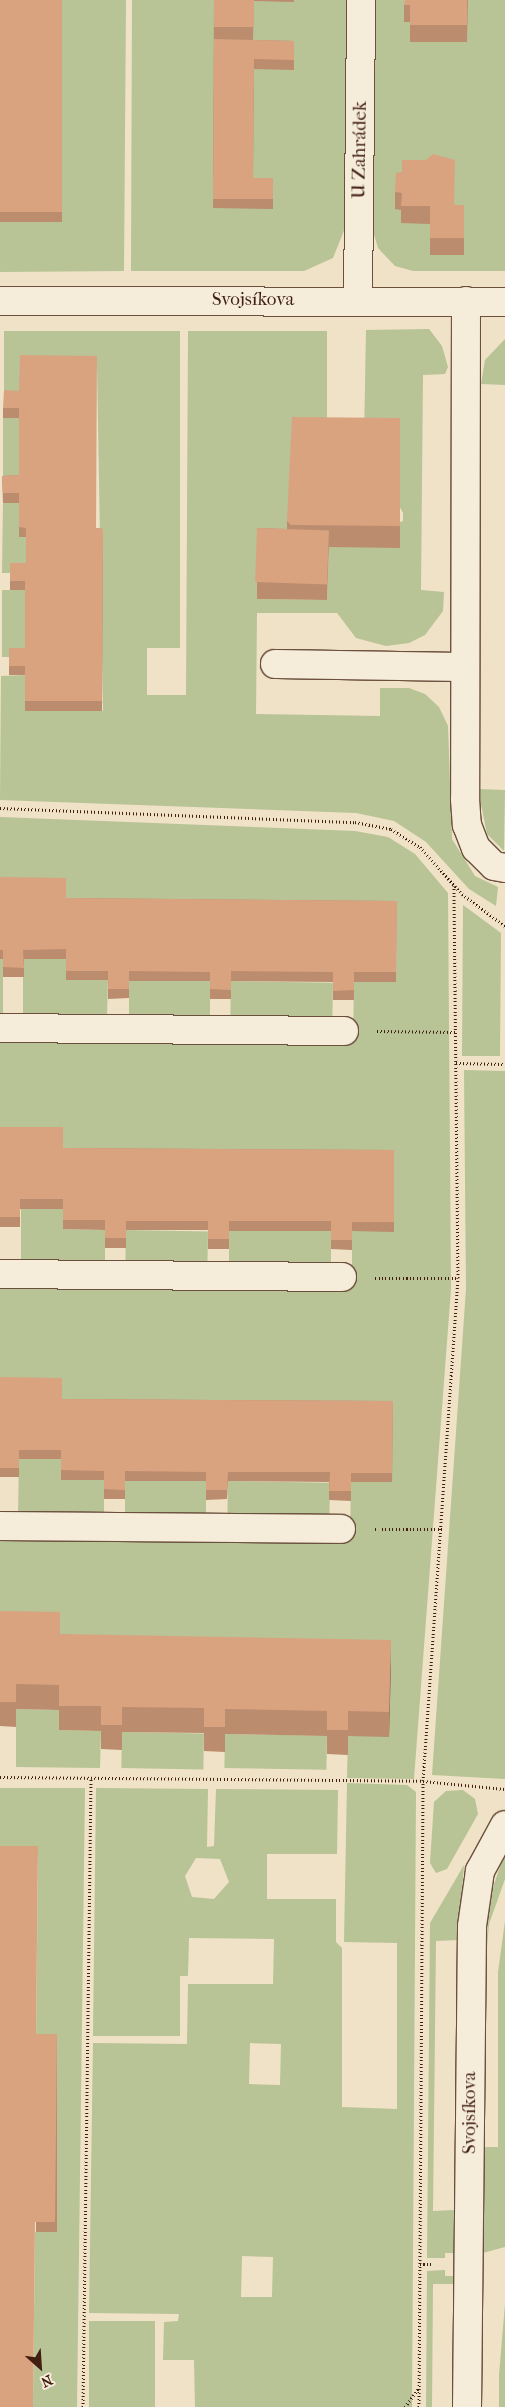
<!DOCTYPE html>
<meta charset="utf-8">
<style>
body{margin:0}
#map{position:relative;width:505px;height:2407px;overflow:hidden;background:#efe2c6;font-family:"IM FELL French Canon",serif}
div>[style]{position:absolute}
.green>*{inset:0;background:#b8c396;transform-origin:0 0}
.path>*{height:3px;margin-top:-1.5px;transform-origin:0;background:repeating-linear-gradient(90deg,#411e0f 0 1px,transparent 0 3.5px)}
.roads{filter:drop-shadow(1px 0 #6c4f3d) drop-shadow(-1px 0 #6c4f3d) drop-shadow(0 1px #6c4f3d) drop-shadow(0 -1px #6c4f3d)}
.minor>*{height:28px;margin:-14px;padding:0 14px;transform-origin:14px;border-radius:14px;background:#f5ecda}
.wall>*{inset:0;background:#bb8c6e;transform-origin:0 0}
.shaded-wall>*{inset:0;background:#98725a}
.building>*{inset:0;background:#d9a380;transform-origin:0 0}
span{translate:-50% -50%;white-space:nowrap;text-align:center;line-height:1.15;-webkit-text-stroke:4px #f5ecda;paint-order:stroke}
.street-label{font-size:19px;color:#411e0f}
.north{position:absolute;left:15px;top:2342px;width:50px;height:50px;-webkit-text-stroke:4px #f5ecda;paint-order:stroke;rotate:154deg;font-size:14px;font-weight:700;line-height:20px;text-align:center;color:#411e0f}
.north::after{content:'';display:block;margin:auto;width:18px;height:22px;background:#411e0f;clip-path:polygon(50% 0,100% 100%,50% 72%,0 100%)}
</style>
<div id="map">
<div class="green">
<i style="clip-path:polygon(62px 0,126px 0,124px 271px,0 272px,0 222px)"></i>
<i style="clip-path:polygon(132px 0,347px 0,345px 228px,333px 258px,304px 271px,131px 271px)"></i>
<i style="clip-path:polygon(376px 0,505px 0,505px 271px,413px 271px,395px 266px,378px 248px,373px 231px)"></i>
<i style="clip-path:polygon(429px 329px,442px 346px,448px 367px,445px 374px,423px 375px,421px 590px,444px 592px,443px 611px,425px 635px,409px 643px,386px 646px,356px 638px,337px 613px,257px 613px,256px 714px,380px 716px,380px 688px,409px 688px,425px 694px,439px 707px,448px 726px,452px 839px,475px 876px,498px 887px,496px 906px,469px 889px,426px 842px,394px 821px,356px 813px,0 800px,1px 676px,25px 675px,103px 711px,97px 366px,19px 400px,4px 400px,4px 331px,180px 331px,180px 648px,147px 648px,147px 695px,186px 695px,188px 331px,327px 331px,327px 440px,257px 599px,327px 600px,329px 547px,403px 521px,403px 513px,364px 439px,366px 330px)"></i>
<i style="clip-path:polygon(505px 339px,505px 385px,481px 384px,485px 360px)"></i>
<i style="left:3px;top:418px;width:16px;height:67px"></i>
<i style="clip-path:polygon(3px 503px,19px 503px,19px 537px,26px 537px,26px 573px,2px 573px)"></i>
<i style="left:2px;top:590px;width:23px;height:67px"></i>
<i style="clip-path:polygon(478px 789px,505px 790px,504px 851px,487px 834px)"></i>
<i style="clip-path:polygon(0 817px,355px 831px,388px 837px,415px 854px,448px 893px,451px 1289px,414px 1779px,347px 1778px,348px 1736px,0 1636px,0 1536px,350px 1539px,351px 1482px,62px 1408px,0 1387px,0 1286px,352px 1288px,352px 1231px,394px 1231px,63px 1157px,0 1136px,0 1039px,353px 1042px,354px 982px,396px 982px,397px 911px,66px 908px,66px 887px,0 887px)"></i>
<i style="clip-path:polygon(463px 905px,501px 933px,500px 1056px,462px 1056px)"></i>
<i style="left:0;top:959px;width:3px;height:58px"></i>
<i style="clip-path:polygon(23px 959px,66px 959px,66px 980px,108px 980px,107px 1017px,23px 1017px)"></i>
<i style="left:129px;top:981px;width:81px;height:36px"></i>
<i style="left:231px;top:981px;width:102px;height:37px;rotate:1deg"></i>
<i style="clip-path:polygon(464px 1070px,505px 1071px,505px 1779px,432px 1775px,466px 1289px)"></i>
<i style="clip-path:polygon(21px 1209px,63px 1209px,63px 1229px,105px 1230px,105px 1265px,21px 1264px)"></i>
<i style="left:126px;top:1230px;width:82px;height:35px;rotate:1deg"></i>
<i style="left:229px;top:1231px;width:102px;height:35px"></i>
<i style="clip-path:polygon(19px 1459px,61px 1459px,62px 1480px,104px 1480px,104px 1517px,18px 1516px)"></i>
<i style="left:125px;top:1481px;width:81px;height:36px"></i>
<i style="left:228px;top:1481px;width:102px;height:36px;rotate:1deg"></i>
<i style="clip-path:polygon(16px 1709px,59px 1710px,59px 1730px,101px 1731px,100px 1768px,16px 1767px)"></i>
<i style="left:122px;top:1732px;width:82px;height:36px;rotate:1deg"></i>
<i style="left:225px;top:1734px;width:102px;height:34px;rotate:1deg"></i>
<i style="clip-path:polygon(evenodd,347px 1783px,407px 1785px,416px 1792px,412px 2407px,195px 2407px,194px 2360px,163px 2360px,164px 2322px,178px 2321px,179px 2314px,89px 2313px,93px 2043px,187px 2044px,188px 1984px,273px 1984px,274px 1939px,189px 1938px,188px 1976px,180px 1976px,180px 2036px,93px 2036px,96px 1788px,208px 1789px,207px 1847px,214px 1846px,216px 1789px,338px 1790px,337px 1854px,267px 1854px,267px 1899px,336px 1899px,336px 1942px,342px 1948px,342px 2107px,397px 2109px,397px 1943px,344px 1942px,347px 1783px,196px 1858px,220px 1859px,229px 1882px,214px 1899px,192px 1897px,185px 1876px,196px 1858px,347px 1783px,250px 2043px,281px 2044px,280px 2085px,249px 2084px,250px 2043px,347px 1783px,242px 2256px,273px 2257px,272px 2297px,241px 2297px,242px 2256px)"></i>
<i style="clip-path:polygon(0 1788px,85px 1788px,77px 2407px,33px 2407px,35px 2232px,55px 2232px,36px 2043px,38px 1856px,0 1855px)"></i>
<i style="clip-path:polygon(463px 1790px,475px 1799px,478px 1814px,447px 1869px,436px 1873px,430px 1863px,434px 1802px,446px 1791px)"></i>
<i style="clip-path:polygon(505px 1852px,505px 1879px,489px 1924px,485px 1971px,489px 1899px)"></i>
<i style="clip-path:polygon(464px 1865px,458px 1940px,436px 1941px,433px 2211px,455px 2210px,455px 2253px,445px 2253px,445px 2258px,427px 2258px,430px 1923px)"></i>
<i style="clip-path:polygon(505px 1921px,505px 2247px,483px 2253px,484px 2147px,498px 2147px,498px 1972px)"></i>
<i style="clip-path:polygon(445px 2270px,445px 2276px,454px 2276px,455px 2284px,433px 2284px,432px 2407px,426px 2407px,427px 2271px)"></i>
<i style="clip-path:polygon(505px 2304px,505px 2407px,499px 2407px,499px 2375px)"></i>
<i style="left:89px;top:2321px;width:66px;height:86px"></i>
</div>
<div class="path">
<i style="left:0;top:808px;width:355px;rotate:2.3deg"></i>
<i style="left:355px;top:822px;width:37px;rotate:11deg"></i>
<i style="left:391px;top:829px;width:34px;rotate:32deg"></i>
<i style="left:420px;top:847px;width:63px;rotate:48.2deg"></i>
<i style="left:462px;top:894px;width:54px;rotate:36.7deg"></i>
<i style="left:377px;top:1031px;width:78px;rotate:0.7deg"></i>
<i style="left:456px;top:1063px;width:49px;rotate:1.2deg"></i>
<i style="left:375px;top:1278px;width:83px"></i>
<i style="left:375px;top:1529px;width:68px"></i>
<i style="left:0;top:1777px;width:423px;rotate:0.5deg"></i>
<i style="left:423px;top:1781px;width:504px;rotate:-86.02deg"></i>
<i style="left:458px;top:1278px;width:392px;rotate:-90.6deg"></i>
<i style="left:420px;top:2264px;width:14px"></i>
<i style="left:83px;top:2407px;width:629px;rotate:-89.27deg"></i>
<i style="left:405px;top:2407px;width:24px;rotate:-54deg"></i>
<i style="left:419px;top:2407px;width:626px;rotate:-89.63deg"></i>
<i style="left:423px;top:1781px;width:82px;rotate:5.6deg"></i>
</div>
<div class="roads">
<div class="minor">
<i style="left:358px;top:299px;width:299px;rotate:-89.4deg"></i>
<i style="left:0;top:301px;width:505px;rotate:0.11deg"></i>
<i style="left:466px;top:301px;width:498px;rotate:90.1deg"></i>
<i style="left:465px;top:799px;width:26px;rotate:86deg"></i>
<i style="left:467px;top:825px;width:25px;rotate:69deg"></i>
<i style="left:476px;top:848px;width:25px;rotate:45deg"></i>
<i style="left:494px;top:866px;width:11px;rotate:10deg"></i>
<i style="left:275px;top:664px;width:188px;rotate:0.9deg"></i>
<i style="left:0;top:1028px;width:344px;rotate:0.5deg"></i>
<i style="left:0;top:1274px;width:342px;rotate:0.5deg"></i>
<i style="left:0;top:1526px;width:341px;rotate:0.5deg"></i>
<i style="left:467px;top:2407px;width:481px;rotate:-89.4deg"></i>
<i style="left:472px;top:1926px;width:56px;rotate:-81.7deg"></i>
<i style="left:480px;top:1871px;width:52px;rotate:-61.5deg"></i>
</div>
</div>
<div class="wall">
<i style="left:0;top:0;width:62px;height:222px"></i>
<i style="clip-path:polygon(214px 0,294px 0,294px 2px,254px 1px,253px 40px,294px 41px,294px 70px,254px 69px,253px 178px,273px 178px,273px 209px,213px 208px)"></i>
<i style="clip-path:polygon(468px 0,467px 42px,410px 42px,410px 22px,404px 22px,404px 5px)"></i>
<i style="clip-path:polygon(402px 172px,455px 205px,464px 205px,464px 255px,430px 255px,430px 224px,401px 223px,401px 210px,395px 209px,395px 192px)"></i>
<i style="clip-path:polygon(19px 391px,96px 528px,103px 529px,102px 711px,25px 711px,25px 675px,9px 675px,9px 648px,25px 648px,25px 590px,10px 590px,10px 563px,26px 563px,26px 537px,19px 537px,19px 503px,3px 503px,2px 476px,19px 475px,19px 418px,3px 418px,3px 408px)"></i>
<i style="clip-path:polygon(400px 418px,400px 548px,329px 547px,327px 600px,257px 599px,257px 528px,287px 529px,287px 521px)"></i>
<i style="clip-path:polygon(0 877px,66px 898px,397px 901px,396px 982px,354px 982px,354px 1000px,333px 1000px,333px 982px,231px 981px,231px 999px,210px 999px,210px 981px,129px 981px,129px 998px,108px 999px,108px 980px,66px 980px,66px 959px,24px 959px,24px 977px,3px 977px,3px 959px,0 959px)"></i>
<i style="clip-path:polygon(0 1127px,63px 1148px,394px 1150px,394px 1232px,352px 1231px,352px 1250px,331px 1249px,331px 1231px,229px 1231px,229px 1249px,208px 1249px,208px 1230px,126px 1230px,126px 1248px,105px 1248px,105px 1230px,63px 1229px,63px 1209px,20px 1209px,20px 1227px,0 1227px)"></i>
<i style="clip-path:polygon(0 1377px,62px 1399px,393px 1401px,392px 1482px,351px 1482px,351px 1501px,329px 1500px,329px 1482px,228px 1481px,227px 1499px,206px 1500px,206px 1481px,125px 1481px,125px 1499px,104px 1499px,104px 1480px,61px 1480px,61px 1459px,19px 1459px,19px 1477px,0 1477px)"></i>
<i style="clip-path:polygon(0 1611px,60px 1634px,391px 1665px,389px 1737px,348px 1736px,348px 1755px,327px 1754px,327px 1736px,225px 1734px,225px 1752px,204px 1751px,204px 1733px,122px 1732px,122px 1750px,101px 1749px,101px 1731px,59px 1730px,59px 1710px,16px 1709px,16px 1727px,0 1726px)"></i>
<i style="left:36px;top:2034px;width:21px;height:198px"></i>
</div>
<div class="shaded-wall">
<i style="clip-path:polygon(391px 1640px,391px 1665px,389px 1737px,389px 1712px)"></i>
</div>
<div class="building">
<i style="left:0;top:0;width:62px;height:212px"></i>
<i style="left:214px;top:0;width:40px;height:27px"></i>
<i style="clip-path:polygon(405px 0,467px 0,467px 25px,410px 25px,410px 5px,404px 5px)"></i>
<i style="clip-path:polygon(214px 39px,294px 41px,294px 60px,254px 59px,253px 178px,273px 178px,273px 199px,213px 199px)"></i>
<i style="clip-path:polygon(433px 154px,455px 160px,454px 205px,464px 205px,464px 238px,430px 238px,430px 206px,401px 206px,402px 193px,395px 192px,396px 173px,402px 172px,402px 160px,426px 160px)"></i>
<i style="clip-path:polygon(20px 355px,97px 356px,96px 528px,103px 529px,102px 701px,25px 701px,25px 666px,9px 666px,9px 648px,25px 648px,25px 581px,10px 581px,10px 563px,26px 563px,26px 528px,19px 527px,19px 493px,3px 493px,2px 476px,19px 475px,19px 408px,3px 408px,4px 390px,19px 391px)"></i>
<i style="clip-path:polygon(292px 417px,400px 418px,400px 526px,291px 525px,287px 521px)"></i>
<i style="left:257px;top:528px;width:72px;height:54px;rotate:2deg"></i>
<i style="clip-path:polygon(0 877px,66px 878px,66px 898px,397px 901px,396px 972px,354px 972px,354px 990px,333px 991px,333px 972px,231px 971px,231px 990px,210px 989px,210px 972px,129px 971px,129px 989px,108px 989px,108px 971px,66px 971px,66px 949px,23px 950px,24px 968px,3px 967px,3px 950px,0 950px)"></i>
<i style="clip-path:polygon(0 1127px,63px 1127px,63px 1148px,394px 1150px,394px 1222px,352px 1222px,352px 1240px,331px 1240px,331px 1221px,229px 1221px,229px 1239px,208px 1239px,208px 1221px,126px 1221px,126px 1238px,105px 1238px,105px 1220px,63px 1220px,63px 1199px,20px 1199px,20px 1217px,0 1217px)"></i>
<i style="clip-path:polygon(0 1377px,62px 1378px,62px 1399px,393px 1401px,392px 1473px,351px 1473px,351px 1491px,329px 1491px,330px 1472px,228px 1472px,227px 1490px,206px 1490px,206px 1472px,125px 1471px,125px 1490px,104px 1489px,104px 1471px,61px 1470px,61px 1450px,19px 1450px,19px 1468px,0 1468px)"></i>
<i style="clip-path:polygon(0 1611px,60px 1612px,60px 1634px,391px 1640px,389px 1712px,348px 1711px,348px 1730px,327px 1730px,327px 1711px,225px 1709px,225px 1727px,204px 1727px,204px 1708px,122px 1707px,122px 1725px,101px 1725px,101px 1706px,59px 1706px,59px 1685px,16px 1684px,16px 1702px,0 1702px)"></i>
<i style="clip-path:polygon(0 1846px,38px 1846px,36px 2034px,57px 2034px,55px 2222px,35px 2222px,33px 2407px,0 2407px)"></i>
</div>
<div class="street-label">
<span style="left:360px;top:150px;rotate:-89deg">U Zahrádek</span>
<span style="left:253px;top:300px">Svojsíkova</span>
<span style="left:470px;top:2113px;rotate:-90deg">Svojsíkova</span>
</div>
<div class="north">N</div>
</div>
